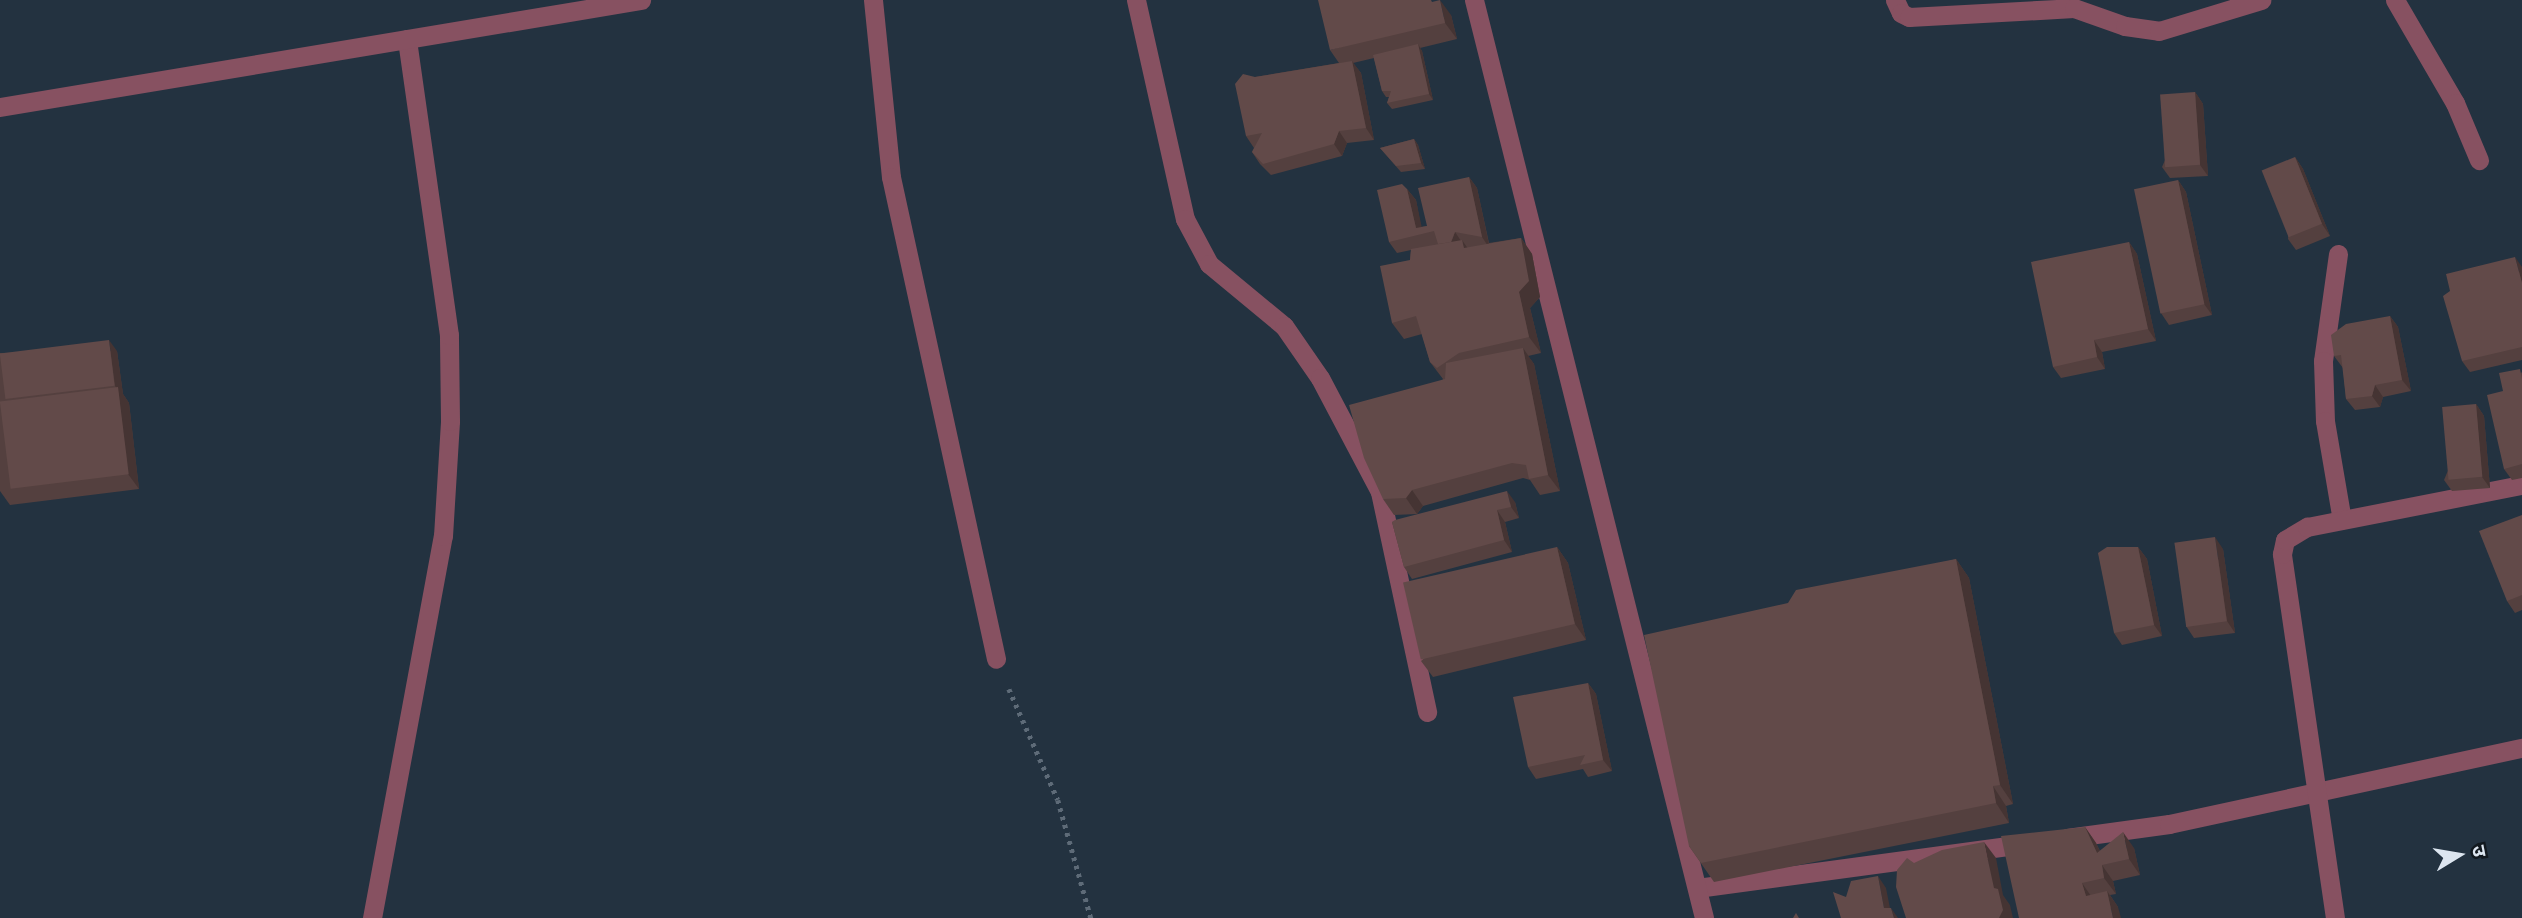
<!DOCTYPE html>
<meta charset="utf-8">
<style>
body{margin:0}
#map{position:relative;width:2522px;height:918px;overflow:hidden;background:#233240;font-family:Quicksand,"Noto Sans Devanagari",sans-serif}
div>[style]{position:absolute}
.path>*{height:4.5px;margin-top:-2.25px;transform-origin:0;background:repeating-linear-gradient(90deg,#5e6b78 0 3.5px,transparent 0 8.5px)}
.minor>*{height:19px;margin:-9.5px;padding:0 9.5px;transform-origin:9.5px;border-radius:9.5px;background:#875161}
.tertiary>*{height:19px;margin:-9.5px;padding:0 9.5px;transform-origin:9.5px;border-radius:9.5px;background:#875161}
.wall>*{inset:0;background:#54403f}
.shaded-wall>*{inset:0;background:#453433}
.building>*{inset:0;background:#624a49;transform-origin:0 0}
span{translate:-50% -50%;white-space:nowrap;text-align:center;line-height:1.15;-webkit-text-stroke:6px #12191f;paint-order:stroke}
.north{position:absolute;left:2424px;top:820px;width:70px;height:70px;-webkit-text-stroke:5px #12191f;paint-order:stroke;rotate:79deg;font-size:19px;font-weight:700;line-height:28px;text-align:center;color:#dde6f0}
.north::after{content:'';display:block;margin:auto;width:24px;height:32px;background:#dde6f0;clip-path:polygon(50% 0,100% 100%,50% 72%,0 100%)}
</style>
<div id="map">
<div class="path">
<i style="left:1009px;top:689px;width:121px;rotate:66.2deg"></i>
<i style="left:1058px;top:800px;width:123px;rotate:74.4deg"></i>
</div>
<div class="minor">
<i style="left:873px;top:0;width:178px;rotate:84.2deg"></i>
<i style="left:891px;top:177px;width:493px;rotate:77.7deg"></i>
<i style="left:1136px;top:0;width:224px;rotate:77.4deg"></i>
<i style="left:1185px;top:219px;width:51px;rotate:61.9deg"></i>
<i style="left:1209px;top:264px;width:97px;rotate:39.6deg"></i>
<i style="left:1284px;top:326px;width:63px;rotate:55.3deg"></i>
<i style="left:1320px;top:378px;width:129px;rotate:62.2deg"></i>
<i style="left:1380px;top:492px;width:225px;rotate:77.9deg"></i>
<i style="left:1895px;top:0;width:14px;rotate:65deg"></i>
<i style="left:1901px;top:13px;width:9px;rotate:27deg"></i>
<i style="left:1909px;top:17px;width:165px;rotate:-3.1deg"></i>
<i style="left:2074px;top:8px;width:54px;rotate:19.4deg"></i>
<i style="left:2125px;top:26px;width:34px;rotate:8deg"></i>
<i style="left:2159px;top:31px;width:107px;rotate:-16.9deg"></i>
<i style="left:2395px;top:0;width:119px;rotate:59.8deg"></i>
<i style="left:2455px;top:103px;width:62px;rotate:67.2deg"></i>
<i style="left:2338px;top:254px;width:108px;rotate:98deg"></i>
<i style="left:2323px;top:361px;width:60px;rotate:88.1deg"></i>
<i style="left:2325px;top:421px;width:100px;rotate:80.3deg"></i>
<i style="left:2067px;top:838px;width:103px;rotate:-7.8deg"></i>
<i style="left:2169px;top:824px;width:361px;rotate:-12.2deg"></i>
<i style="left:1697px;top:888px;width:336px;rotate:-7.7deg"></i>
<i style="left:372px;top:918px;width:389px;rotate:-79.5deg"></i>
<i style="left:443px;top:536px;width:115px;rotate:-86.5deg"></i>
<i style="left:450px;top:421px;width:86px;rotate:-90.7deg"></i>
<i style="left:449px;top:335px;width:299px;rotate:-98.1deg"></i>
<i style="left:2335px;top:918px;width:368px;rotate:-98.3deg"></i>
<i style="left:2282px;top:554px;width:14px;rotate:-78deg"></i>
<i style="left:2285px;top:540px;width:26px;rotate:-31deg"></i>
<i style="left:2307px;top:527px;width:219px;rotate:-11.1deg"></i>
</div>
<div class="tertiary">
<i style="left:1474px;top:0;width:946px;rotate:75.93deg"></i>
<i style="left:0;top:107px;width:650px;rotate:-9.48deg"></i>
</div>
<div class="wall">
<i style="clip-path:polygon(1451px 15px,1457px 39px,1420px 48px,1422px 51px,1433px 100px,1392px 109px,1387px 103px,1389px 97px,1386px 97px,1382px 91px,1374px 58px,1353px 63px,1361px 73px,1374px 140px,1347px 143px,1342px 156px,1271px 175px,1260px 164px,1252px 152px,1254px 148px,1246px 136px,1255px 77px,1339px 63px,1330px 50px)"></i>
<i style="clip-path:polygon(2195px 92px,2203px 104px,2208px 176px,2170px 178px,2162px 167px)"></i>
<i style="clip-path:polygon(1414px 139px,1418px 145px,1425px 169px,1401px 172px,1380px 148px)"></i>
<i style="clip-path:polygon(2295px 157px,2303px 169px,2330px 236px,2296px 250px,2288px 239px)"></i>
<i style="clip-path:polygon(1469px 177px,1477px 188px,1489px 243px,1521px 238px,1532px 254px,1540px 297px,1530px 308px,1541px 353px,1528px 356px,1534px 364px,1560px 491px,1540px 495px,1530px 480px,1523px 478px,1423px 506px,1417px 514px,1394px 515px,1383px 499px,1443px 379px,1430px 362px,1422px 334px,1404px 339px,1392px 323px,1410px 260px,1411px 250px,1397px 253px,1389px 242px,1407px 189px,1416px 200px,1421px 227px,1427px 226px)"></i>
<i style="clip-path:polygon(2178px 180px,2186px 192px,2212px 315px,2169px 325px,2161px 313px)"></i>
<i style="clip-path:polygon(2129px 242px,2137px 254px,2156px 341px,2102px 352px,2105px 369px,2061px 378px,2053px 367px)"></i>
<i style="clip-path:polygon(2522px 267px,2522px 360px,2470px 372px,2462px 361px)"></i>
<i style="clip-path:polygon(2390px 316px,2398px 327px,2411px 391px,2383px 397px,2380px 407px,2355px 410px,2346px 399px,2343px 368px,2334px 356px)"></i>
<i style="clip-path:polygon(117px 351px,123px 394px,129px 403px,139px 489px,10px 505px,0 491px,0 353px)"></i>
<i style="clip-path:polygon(2522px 372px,2522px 478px,2512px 480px,2504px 469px,2503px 391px)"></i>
<i style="clip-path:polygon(2476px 404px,2484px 416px,2490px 488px,2452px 491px,2444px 480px)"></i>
<i style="clip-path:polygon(1515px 502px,1519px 518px,1505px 522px,1512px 552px,1412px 579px,1404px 567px,1392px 522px)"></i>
<i style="clip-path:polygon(2522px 515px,2522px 610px,2515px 613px,2507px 601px)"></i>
<i style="clip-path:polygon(1557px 547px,1568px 563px,1586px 640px,1433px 677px,1421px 661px)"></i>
<i style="clip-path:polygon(2138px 547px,2147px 559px,2162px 636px,2122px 645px,2114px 633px)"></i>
<i style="clip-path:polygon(2223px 549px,2235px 633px,2194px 638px,2186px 626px)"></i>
<i style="clip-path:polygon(1956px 559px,1969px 578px,2013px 804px,2006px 806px,2009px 823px,1714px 882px,1689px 846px,1788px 603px)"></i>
<i style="clip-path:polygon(1588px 683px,1596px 694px,1612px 771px,1588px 777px,1583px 769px,1536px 779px,1528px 767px)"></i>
<i style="clip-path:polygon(2085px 827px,2096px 843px,2100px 851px,2134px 848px,2140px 875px,2113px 881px,2116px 894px,2110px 895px,2118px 907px,2019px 918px)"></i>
</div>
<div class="shaded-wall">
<i style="clip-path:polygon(1440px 0,1451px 15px,1457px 39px,1445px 23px)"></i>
<i style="clip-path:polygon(1418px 44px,1422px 51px,1433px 100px,1429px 94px)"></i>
<i style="clip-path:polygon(1352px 61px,1361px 73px,1374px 140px,1366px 128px)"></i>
<i style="clip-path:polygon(2195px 92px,2203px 104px,2208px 176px,2200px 165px)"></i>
<i style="clip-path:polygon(1339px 131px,1347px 143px,1342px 156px,1334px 144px)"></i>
<i style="clip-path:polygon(1414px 139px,1418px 145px,1425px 169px,1421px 163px)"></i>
<i style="clip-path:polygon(2295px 157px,2303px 169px,2330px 236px,2322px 224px)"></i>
<i style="clip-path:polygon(1469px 177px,1477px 188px,1490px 249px,1482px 237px)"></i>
<i style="clip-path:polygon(2178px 180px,2186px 192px,2212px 315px,2204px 304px)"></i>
<i style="clip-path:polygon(1407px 189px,1416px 200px,1423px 233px,1416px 228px)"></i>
<i style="clip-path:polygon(1455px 232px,1463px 244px,1462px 240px,1473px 256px,1451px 243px)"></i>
<i style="clip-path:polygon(1521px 238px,1532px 254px,1540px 297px,1530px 308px,1541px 353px,1529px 337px,1519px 292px)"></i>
<i style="clip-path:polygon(2129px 242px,2137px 254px,2156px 341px,2148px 329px)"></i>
<i style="clip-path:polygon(2515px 257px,2522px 267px,2522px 283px)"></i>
<i style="clip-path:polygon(2390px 316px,2398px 327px,2411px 391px,2402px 380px)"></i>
<i style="clip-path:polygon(109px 340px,117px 351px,123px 394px,129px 403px,139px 489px,128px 474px,118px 390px,115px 386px)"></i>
<i style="clip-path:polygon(2094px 340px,2102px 352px,2105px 369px,2097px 357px)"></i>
<i style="clip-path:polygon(1523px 348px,1534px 364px,1560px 491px,1548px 475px)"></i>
<i style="clip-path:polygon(2375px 385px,2383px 397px,2380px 407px,2372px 396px)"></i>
<i style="clip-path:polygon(2476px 404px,2484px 416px,2490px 488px,2482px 477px)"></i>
<i style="clip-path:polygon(1412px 490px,1423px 506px,1417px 514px,1406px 498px)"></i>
<i style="clip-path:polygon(1507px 491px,1515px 502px,1519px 518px,1511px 507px)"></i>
<i style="clip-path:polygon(1497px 510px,1505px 522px,1512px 552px,1504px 540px)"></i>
<i style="clip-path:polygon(2215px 537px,2223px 549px,2235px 633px,2227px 621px)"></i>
<i style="clip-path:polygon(1557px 547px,1568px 563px,1586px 640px,1575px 624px)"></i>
<i style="clip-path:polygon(2138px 547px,2147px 559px,2162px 636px,2154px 625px)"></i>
<i style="clip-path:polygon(1956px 559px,1969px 578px,2013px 804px,2000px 785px)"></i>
<i style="clip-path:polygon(1588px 683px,1596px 694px,1612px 771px,1603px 760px)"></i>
<i style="clip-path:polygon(1993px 786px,2006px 806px,2009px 823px,1996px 803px)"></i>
<i style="clip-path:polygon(2085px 827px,2096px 843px,2106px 864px,2097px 853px)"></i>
<i style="clip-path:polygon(2123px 832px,2134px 848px,2140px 875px,2129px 859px)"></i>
<i style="clip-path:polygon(1984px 842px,1996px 858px,2003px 895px,2010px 905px,2013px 918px,1999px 918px)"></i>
<i style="clip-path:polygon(2102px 865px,2113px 881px,2116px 894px,2104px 878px)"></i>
<i style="clip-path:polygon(1878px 876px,1886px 888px,1892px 918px,1884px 908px)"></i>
<i style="clip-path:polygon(2082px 883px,2093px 899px,2086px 896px)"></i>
<i style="clip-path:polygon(2107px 891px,2118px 907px,2121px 918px,2113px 918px)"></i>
<i style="clip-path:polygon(1891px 908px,1898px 918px,1894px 918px)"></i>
</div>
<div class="building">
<i style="clip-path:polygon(1318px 0,1431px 0,1432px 2px,1440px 0,1445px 23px,1330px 50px)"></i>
<i style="clip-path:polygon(1418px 44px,1429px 94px,1387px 103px,1391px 91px,1382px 91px,1373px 55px)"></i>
<i style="clip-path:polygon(1352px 61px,1366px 128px,1339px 131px,1334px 144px,1263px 164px,1252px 152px,1262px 133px,1246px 136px,1235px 84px,1243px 74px,1255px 77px)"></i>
<i style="left:2195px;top:92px;width:73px;height:35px;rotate:86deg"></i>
<i style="clip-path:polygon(1414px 139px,1421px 163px,1396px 166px,1380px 148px)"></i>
<i style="left:2295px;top:157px;width:72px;height:36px;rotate:68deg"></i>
<i style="clip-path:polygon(1469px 177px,1482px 237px,1455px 232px,1451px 242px,1438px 244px,1434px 231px,1389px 242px,1377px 190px,1402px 184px,1407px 189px,1416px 228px,1427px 226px,1418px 188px)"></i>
<i style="left:2178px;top:180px;width:127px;height:45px;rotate:78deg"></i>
<i style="clip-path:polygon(1521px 238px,1529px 281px,1519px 292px,1529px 337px,1459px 353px,1437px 368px,1430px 362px,1416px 316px,1392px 323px,1380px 266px,1410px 260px,1411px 249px,1462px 240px,1464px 248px)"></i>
<i style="clip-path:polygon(2129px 242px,2148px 329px,2094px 340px,2097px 357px,2053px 367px,2031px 262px)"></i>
<i style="clip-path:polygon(2515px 257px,2522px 283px,2522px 347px,2462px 361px,2443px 296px,2450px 291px,2446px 274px)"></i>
<i style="clip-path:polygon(2390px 316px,2402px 380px,2375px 385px,2372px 396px,2346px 399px,2341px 355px,2334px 356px,2331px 335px,2346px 324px)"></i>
<i style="left:109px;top:340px;width:46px;height:110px;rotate:83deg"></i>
<i style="clip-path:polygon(1523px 348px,1548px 475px,1529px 479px,1526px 465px,1512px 463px,1412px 490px,1406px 498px,1383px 499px,1364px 458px,1349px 405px,1445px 379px,1446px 363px)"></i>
<i style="clip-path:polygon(2520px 369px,2522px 379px,2522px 464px,2504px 469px,2487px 395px,2503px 391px,2499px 373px)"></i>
<i style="left:118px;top:387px;width:88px;height:119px;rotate:83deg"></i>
<i style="left:2476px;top:404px;width:73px;height:34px;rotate:85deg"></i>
<i style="clip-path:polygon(1507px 491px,1511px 507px,1497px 510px,1504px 540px,1404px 567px,1392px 522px,1395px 520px)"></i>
<i style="clip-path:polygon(2522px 515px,2522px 595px,2507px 601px,2479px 531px)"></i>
<i style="left:2215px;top:537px;width:85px;height:41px;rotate:82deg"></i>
<i style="left:1557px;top:547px;width:79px;height:158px;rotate:77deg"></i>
<i style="clip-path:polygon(2107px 547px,2138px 547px,2154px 625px,2114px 633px,2098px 553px)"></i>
<i style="clip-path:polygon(1956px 559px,2000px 785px,1993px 786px,1996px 803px,1701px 863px,1689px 846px,1644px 635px,1788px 603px,1796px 590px)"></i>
<i style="clip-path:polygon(1588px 683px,1603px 760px,1580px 765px,1585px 755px,1528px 767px,1513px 697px)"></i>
<i style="clip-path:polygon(2085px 827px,2097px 853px,2123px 832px,2129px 859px,2102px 865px,2104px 878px,2082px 883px,2086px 896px,2107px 891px,2113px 918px,2019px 918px,2001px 836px)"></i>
<i style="clip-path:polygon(1984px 842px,1994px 888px,1998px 889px,2003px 910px,1999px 918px,1906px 918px,1896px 887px,1897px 870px,1907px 858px,1914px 863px,1942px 850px)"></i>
<i style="clip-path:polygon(1878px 876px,1884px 908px,1891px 908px,1894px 918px,1841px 918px,1833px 892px,1846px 897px,1851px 881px)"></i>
<i style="clip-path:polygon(1796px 913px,1799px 918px,1793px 918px)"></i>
</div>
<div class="north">उ</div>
</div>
